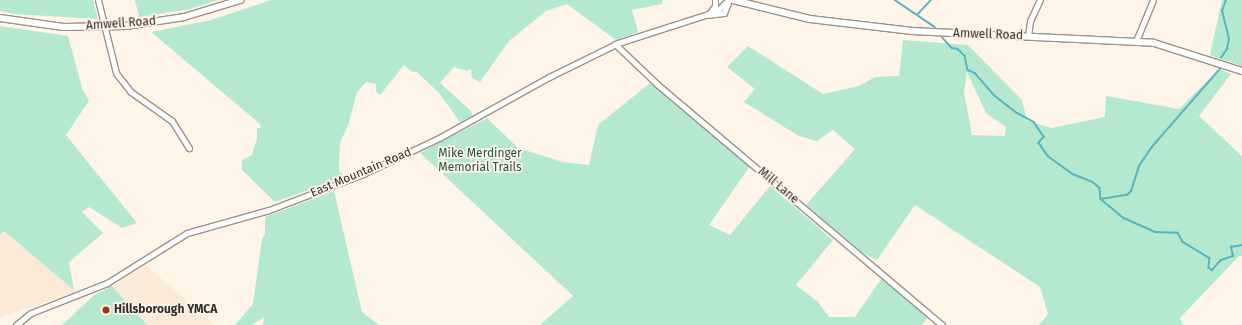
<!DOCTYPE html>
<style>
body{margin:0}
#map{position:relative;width:1242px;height:325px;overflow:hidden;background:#fff4e8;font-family:"Fira Sans",sans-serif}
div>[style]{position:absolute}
.built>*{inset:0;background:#fbead8}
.green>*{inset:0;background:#b4e8cf}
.stream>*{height:1.5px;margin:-0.75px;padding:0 0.75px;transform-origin:0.75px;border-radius:0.75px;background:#58b5be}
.roads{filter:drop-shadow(1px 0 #9c9287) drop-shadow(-1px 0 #9c9287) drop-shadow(0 1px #9c9287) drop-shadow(0 -1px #9c9287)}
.minor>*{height:5px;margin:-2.5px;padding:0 2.5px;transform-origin:2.5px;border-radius:2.5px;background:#fff}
.major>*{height:6px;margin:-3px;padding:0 3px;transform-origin:3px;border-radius:3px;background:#fff}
.dots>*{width:11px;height:11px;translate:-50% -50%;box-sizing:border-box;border:2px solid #fff4e8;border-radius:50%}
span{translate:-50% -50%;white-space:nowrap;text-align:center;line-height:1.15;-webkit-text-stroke:3.5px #fff4e8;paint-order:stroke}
.street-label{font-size:12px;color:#312d29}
.park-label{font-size:12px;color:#1c563f}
.poi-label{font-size:12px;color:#312d29;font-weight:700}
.left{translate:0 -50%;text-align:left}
</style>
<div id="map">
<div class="built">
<i style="clip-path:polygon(3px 230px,78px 291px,0 318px,0 233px)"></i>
<i style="clip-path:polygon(146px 265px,214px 325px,147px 325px,112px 286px)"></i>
</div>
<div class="green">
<i style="clip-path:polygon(0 0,93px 0,98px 19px,13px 14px,0 11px)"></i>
<i style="clip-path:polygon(135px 0,218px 0,190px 9px,139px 17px)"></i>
<i style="clip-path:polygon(271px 0,662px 0,662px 4px,632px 10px,638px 32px,616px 40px,567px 4px,546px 11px,509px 41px,480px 82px,472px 78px,471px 69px,467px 71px,454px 67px,440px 83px,471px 111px,472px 116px,460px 122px,439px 93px,416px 71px,414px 73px,404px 65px,380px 95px,376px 92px,376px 84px,366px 82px,357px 92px,348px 126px,340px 142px,339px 171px,345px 177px,275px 202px,242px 170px,242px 160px,252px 155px,257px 138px,257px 128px,261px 128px,260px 124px,151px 32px,211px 20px)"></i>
<i style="clip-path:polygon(1222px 0,1242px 0,1242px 66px,1210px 55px)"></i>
<i style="clip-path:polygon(0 26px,68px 36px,82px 88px,89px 101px,66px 135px,137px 223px,122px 228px,89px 207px,82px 212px,103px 233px,69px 262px,74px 290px,4px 231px,0 235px)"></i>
<i style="clip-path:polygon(evenodd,903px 40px,968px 45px,1022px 100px,1027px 121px,1051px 128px,1105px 117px,1106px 96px,1179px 109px,1219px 69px,1231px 74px,1199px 116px,1242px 156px,1242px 256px,1239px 256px,1180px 318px,1183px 325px,1039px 325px,1048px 314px,1040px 287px,915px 205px,877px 260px,863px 253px,806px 205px,855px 149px,833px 130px,817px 141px,799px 136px,744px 102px,755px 89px,727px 67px,748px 46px,823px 94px,859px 86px,875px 77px,899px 76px,903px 40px,967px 72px,986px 113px,1006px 127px,1005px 136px,972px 135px,964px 92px,967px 72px)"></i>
<i style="clip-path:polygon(650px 83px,750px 166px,709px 225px,730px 235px,770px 186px,833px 240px,796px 285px,818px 302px,829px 317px,855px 317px,881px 279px,928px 317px,922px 325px,540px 325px,573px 296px,420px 153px,487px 118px,518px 148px,563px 162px,589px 165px,598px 125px)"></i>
<i style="clip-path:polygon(334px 191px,362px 312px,379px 325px,263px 325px,264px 317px,252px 325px,235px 325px,253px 304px,262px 239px,265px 234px,265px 217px)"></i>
<i style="clip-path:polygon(112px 286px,147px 325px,62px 325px,94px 295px)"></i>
</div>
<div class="stream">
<i style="left:895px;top:0;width:48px;rotate:34deg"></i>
<i style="left:918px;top:14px;width:19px;rotate:-47deg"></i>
<i style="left:942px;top:37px;width:15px;rotate:48deg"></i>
<i style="left:952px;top:48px;width:6px;rotate:9deg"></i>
<i style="left:958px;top:49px;width:10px;rotate:45deg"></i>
<i style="left:965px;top:56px;width:14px;rotate:78deg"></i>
<i style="left:968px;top:70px;width:8px;rotate:23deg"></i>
<i style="left:975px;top:73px;width:29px;rotate:49deg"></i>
<i style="left:994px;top:95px;width:29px;rotate:38deg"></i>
<i style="left:1017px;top:113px;width:19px;rotate:28deg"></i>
<i style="left:1034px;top:122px;width:18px;rotate:56deg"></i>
<i style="left:1044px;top:137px;width:8px;rotate:130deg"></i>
<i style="left:1039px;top:143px;width:16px;rotate:55deg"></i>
<i style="left:1048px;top:156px;width:31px;rotate:36deg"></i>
<i style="left:1073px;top:174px;width:22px;rotate:22deg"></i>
<i style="left:1093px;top:182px;width:9px;rotate:41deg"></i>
<i style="left:1100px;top:188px;width:11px;rotate:85deg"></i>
<i style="left:1101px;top:199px;width:30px;rotate:40deg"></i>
<i style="left:1124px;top:218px;width:34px;rotate:24deg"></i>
<i style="left:1155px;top:232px;width:23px;rotate:2deg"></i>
<i style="left:1178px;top:233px;width:10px;rotate:61deg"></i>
<i style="left:1183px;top:242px;width:31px;rotate:31deg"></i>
<i style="left:1210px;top:258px;width:10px;rotate:96deg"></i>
<i style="left:1209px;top:268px;width:4px;rotate:34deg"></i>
<i style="left:1212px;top:270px;width:13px;rotate:-48deg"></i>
<i style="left:1221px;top:260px;width:13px;rotate:-18deg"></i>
<i style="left:1233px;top:256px;width:9px;rotate:-103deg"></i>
<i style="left:1231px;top:247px;width:11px;rotate:-10deg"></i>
<i style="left:1221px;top:58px;width:11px;rotate:-56deg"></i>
<i style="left:1227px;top:49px;width:10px;rotate:-79deg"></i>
<i style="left:1229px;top:39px;width:29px;rotate:-104deg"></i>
<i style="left:1222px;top:11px;width:12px;rotate:-70deg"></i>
<i style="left:1101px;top:199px;width:26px;rotate:-9deg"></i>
<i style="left:1127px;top:195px;width:6px;rotate:-45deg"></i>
<i style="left:1131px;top:191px;width:26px;rotate:-72deg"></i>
<i style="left:1139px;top:166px;width:22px;rotate:-56deg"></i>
<i style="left:1151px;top:148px;width:105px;rotate:-48.9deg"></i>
</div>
<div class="roads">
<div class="minor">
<i style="left:98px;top:0;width:75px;rotate:76.1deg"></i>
<i style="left:116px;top:73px;width:24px;rotate:52deg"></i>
<i style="left:131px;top:92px;width:50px;rotate:35.3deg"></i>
<i style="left:172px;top:121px;width:32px;rotate:58deg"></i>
<i style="left:711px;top:11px;width:6px;rotate:-51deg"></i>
<i style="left:715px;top:6px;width:6px;rotate:-90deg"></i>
<i style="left:706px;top:15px;width:18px;rotate:-6deg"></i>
<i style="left:724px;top:13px;width:14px;rotate:-69deg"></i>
<i style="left:1028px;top:36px;width:15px;rotate:-82deg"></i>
<i style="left:1030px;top:21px;width:23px;rotate:-65deg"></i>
<i style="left:1136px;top:41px;width:44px;rotate:-67.5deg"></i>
<i style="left:615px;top:44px;width:59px;rotate:43.6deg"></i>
<i style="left:658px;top:85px;width:372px;rotate:40.2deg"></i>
<i style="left:16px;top:325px;width:19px;rotate:-39deg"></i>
<i style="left:31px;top:313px;width:82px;rotate:-21.5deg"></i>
<i style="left:107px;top:283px;width:94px;rotate:-32deg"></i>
<i style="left:187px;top:233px;width:85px;rotate:-15.7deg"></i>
<i style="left:269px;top:210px;width:101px;rotate:-21deg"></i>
<i style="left:363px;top:174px;width:84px;rotate:-25.3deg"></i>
<i style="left:439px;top:138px;width:126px;rotate:-29deg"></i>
<i style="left:549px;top:77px;width:77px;rotate:-26.2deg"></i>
<i style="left:618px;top:43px;width:91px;rotate:-17.8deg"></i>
<i style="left:705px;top:15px;width:14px;rotate:-21deg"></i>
<i style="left:718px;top:10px;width:14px;rotate:-45deg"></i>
</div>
<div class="major">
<i style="left:733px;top:0;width:79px;rotate:13.9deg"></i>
<i style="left:810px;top:19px;width:103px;rotate:6.7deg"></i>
<i style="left:912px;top:31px;width:242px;rotate:2.8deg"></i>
<i style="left:1154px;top:43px;width:92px;rotate:17.7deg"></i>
<i style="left:0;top:18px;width:64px;rotate:8.1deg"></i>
<i style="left:63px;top:27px;width:63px;rotate:-0.9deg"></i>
<i style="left:126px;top:26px;width:59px;rotate:-8.8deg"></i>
<i style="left:184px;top:17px;width:59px;rotate:-16.9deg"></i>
</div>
</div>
<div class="dots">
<i style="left:106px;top:310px;background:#9b3512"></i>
</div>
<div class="street-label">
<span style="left:121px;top:24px;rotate:-4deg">Amwell Road</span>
<span style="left:988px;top:35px;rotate:2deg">Amwell Road</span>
<span style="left:361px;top:173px;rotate:-23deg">East Mountain Road</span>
<span style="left:778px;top:186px;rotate:40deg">Mill Lane</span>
</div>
<div class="park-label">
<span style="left:480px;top:161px">Mike Merdinger<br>Memorial Trails</span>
</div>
<div class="poi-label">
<span class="left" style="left:114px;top:310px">Hillsborough YMCA</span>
</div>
</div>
